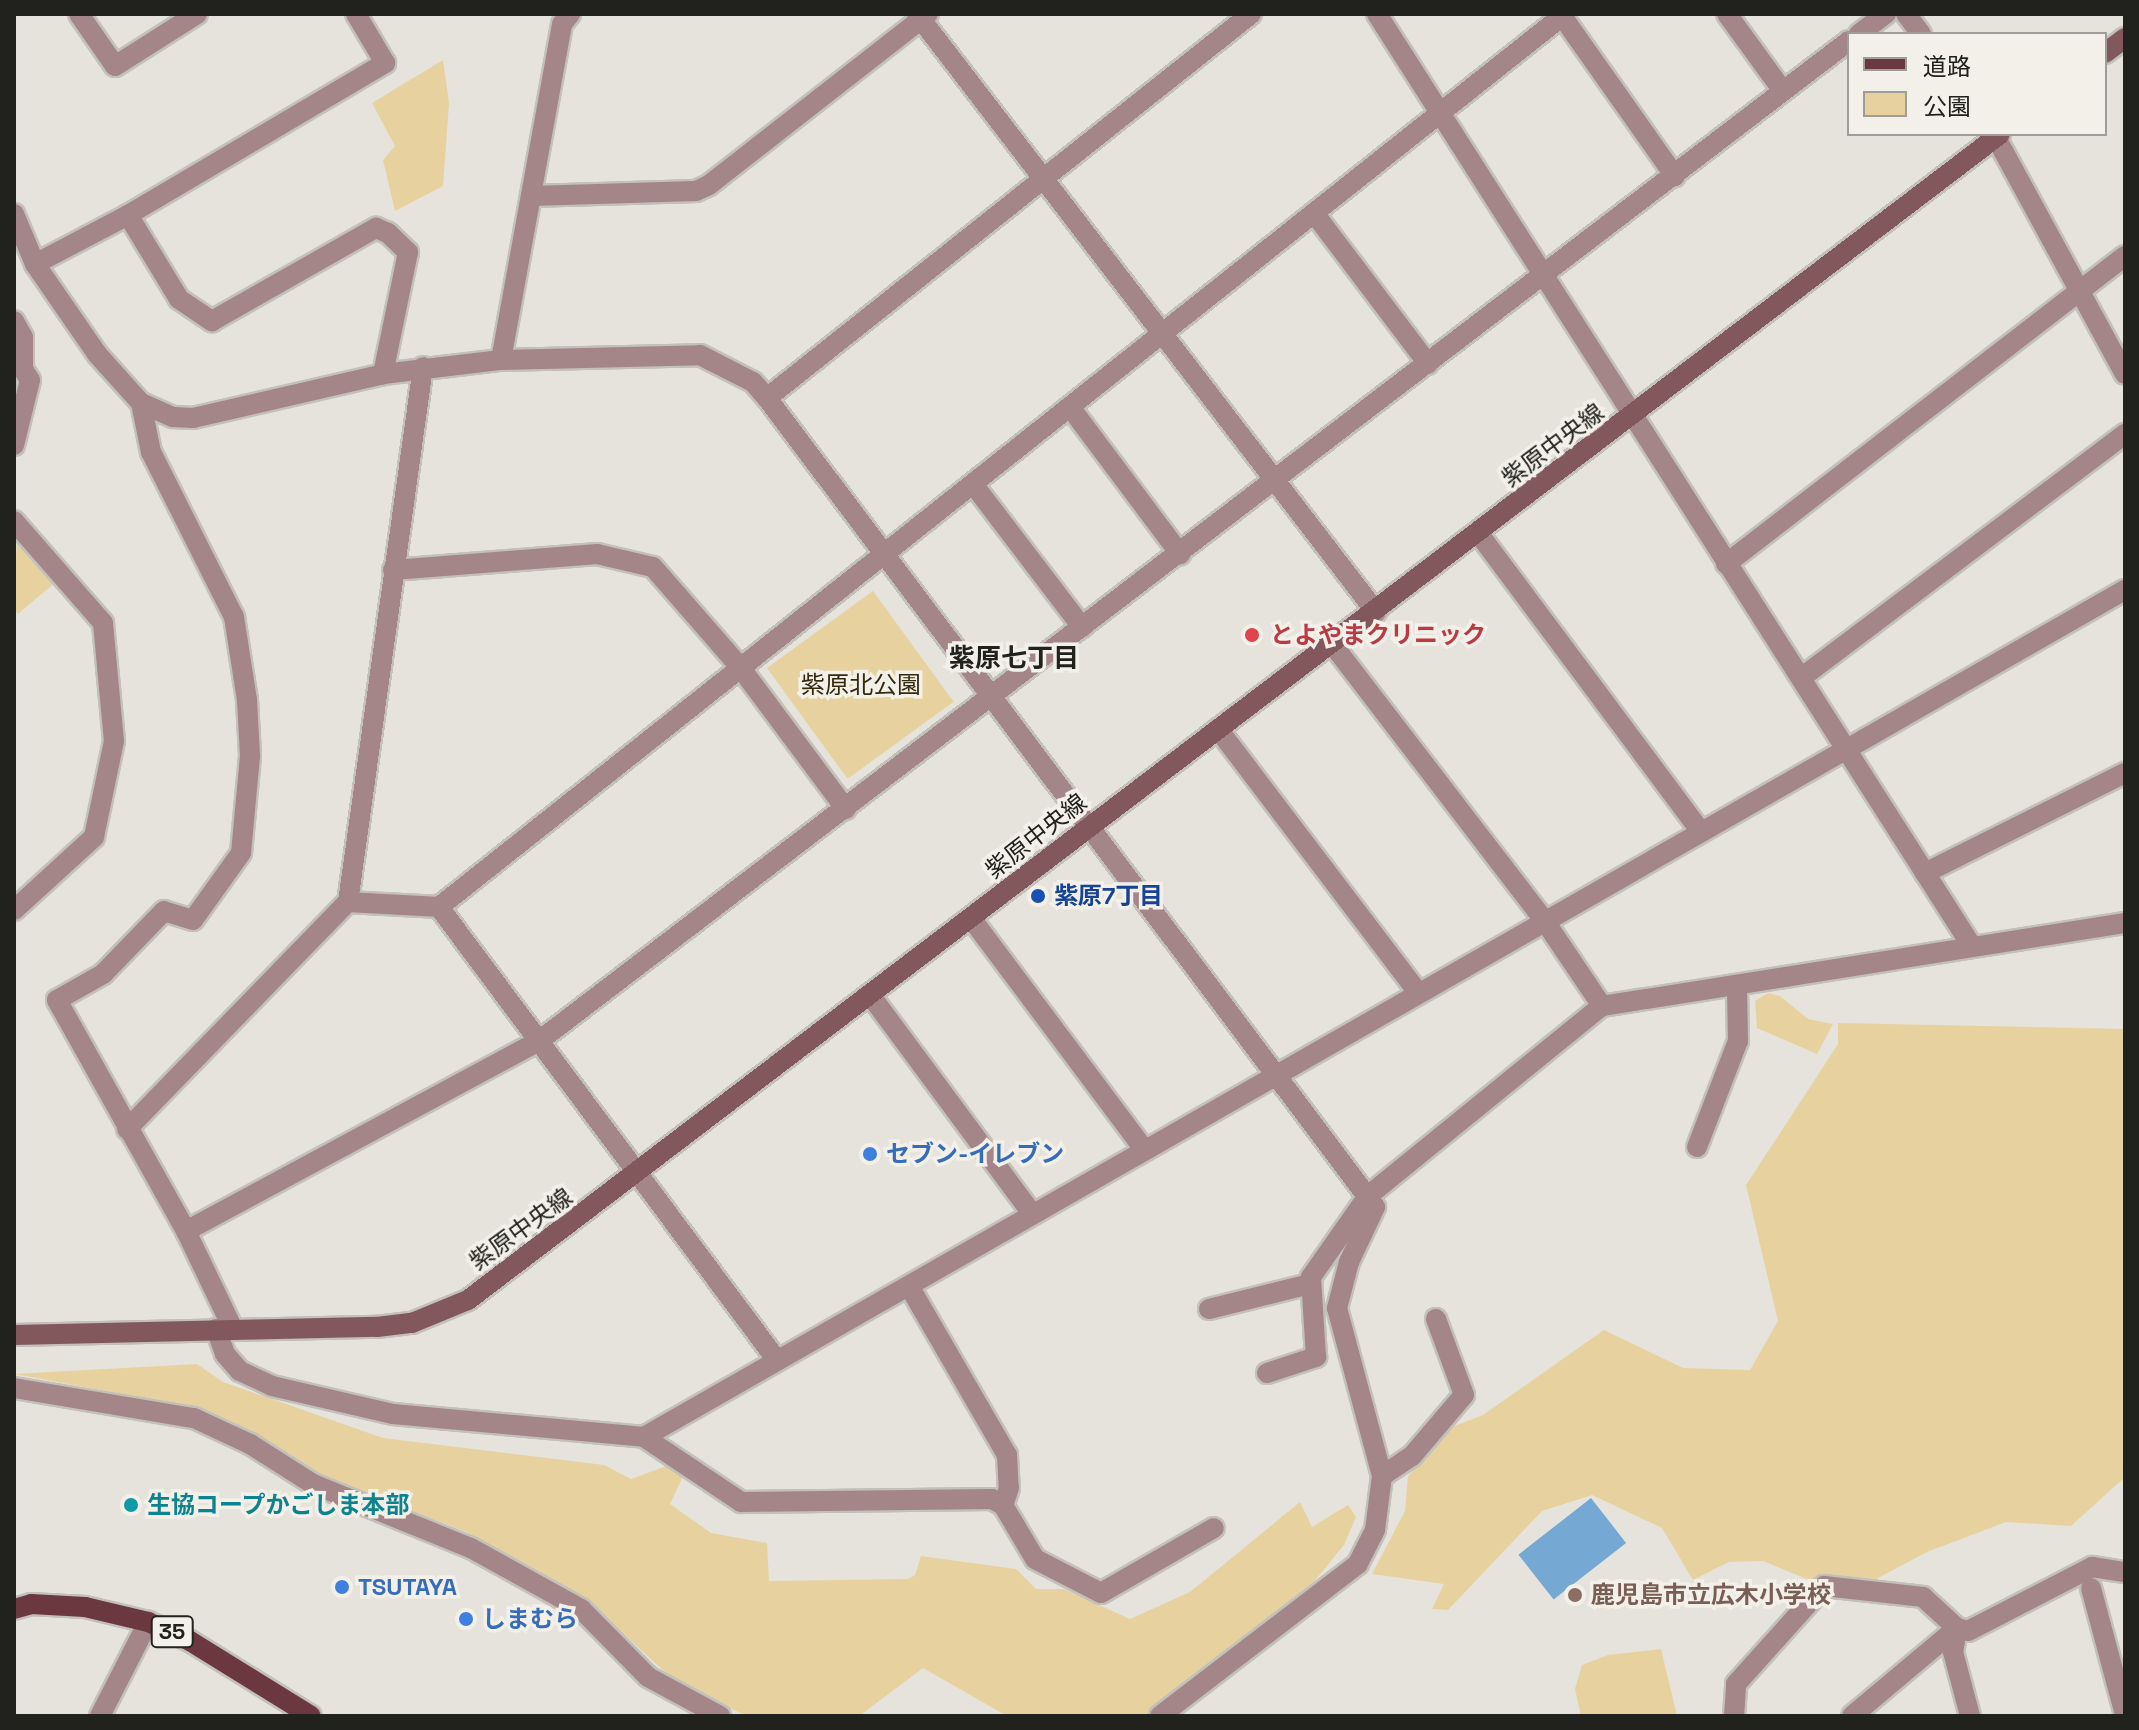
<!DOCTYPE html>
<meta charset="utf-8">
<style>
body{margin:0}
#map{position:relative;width:2139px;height:1730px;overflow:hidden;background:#e6e3dc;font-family:"Space Grotesk","Noto Sans JP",sans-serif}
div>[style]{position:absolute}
.green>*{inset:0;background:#e7d29f;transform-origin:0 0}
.water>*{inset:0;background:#75a9d4;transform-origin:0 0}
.roads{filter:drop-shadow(2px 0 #c3c0ba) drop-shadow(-2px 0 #c3c0ba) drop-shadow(0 2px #c3c0ba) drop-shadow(0 -2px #c3c0ba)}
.street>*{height:20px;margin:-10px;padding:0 10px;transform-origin:10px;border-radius:10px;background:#a48588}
.secondary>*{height:20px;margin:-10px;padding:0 10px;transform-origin:10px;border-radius:10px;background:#83585d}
.primary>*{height:20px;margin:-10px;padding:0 10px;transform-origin:10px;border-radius:10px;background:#6b3840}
.dots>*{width:22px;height:22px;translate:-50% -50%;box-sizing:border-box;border:4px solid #f3f0e9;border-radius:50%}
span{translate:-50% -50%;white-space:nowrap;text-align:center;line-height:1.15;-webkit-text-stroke:7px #f3f0e9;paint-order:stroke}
.shield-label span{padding:2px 6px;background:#f3f0e9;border:2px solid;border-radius:6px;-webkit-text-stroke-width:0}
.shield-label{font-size:22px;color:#21211e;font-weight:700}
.street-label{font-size:24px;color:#21211e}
.health-label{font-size:24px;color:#be3a42;font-weight:700}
.left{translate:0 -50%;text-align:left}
.park-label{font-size:24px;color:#352a0e}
.transit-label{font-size:24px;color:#164399;font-weight:700}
.shop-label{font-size:24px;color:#366cbe;font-weight:700}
.culture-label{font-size:24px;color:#0d838f;font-weight:700}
.education-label{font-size:24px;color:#785e54;font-weight:700}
.neighbourhood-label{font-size:26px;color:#21211e;font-weight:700}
.frame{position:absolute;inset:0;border:16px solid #21211e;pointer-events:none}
.legend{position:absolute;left:1847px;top:32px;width:260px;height:104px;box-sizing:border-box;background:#f3f0e9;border:2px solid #9f9d98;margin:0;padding:10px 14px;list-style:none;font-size:24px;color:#21211e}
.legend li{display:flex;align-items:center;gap:16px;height:40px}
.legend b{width:40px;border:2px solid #9f9d98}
</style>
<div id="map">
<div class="green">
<i style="clip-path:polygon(443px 60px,449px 103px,443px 186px,395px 211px,383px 160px,395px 146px,372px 103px)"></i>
<i style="clip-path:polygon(17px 537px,58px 580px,18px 614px,14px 610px)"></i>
<i style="left:873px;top:591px;width:137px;height:131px;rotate:54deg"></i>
<i style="clip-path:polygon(1768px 993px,1780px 996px,1808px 1019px,1833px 1024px,1817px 1054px,1757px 1028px,1755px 1001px)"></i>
<i style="clip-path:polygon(1838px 1023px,2125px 1029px,2125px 1477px,2071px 1526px,2006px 1522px,1927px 1552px,1846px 1595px,1763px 1561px,1729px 1562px,1693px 1580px,1662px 1528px,1592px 1495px,1542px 1511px,1448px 1610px,1432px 1609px,1444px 1584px,1372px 1574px,1405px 1511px,1408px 1476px,1449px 1428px,1483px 1415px,1604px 1330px,1683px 1368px,1750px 1370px,1778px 1321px,1746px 1185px,1838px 1044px)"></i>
<i style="clip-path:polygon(197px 1364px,223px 1382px,383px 1438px,604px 1465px,631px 1479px,669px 1465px,684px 1474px,670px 1504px,711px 1533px,767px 1543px,769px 1581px,908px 1579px,915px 1575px,921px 1556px,1016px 1569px,1036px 1589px,1064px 1589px,1130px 1619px,1190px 1592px,1300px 1502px,1312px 1527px,1348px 1505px,1356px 1517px,1344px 1545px,1312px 1584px,1151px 1716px,1007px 1716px,923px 1668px,859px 1716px,747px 1716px,678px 1684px,590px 1603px,466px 1532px,301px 1467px,198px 1408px,14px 1374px)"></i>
<i style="clip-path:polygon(1661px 1649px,1677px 1716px,1581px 1716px,1575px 1689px,1582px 1665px,1608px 1655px)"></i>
</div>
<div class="water">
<i style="left:1591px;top:1498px;width:57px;height:92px;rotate:52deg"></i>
</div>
<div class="roads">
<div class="street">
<i style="left:79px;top:14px;width:63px;rotate:55.3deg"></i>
<i style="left:115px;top:66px;width:97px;rotate:-32.4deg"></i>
<i style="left:917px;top:14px;width:754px;rotate:52.49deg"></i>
<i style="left:1377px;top:14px;width:1104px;rotate:57.46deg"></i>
<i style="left:1727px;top:14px;width:95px;rotate:54deg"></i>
<i style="left:1906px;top:14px;width:25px;rotate:53deg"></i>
<i style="left:1562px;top:16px;width:196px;rotate:54.8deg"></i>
<i style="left:1859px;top:34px;width:34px;rotate:-37deg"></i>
<i style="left:1994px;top:134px;width:273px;rotate:61.4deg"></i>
<i style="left:531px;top:196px;width:165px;rotate:-1.7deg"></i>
<i style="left:696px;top:191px;width:14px;rotate:-25deg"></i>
<i style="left:709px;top:185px;width:278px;rotate:-38deg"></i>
<i style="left:1314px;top:213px;width:189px;rotate:52.9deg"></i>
<i style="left:14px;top:214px;width:54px;rotate:67.2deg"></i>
<i style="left:35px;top:264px;width:109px;rotate:55.4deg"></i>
<i style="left:97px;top:354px;width:66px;rotate:48.1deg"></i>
<i style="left:141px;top:403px;width:35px;rotate:24deg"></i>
<i style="left:173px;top:417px;width:20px;rotate:3deg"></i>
<i style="left:193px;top:418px;width:195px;rotate:-13deg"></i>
<i style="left:383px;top:374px;width:119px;rotate:-6.8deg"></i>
<i style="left:501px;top:360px;width:199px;rotate:-1.4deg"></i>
<i style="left:700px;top:355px;width:59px;rotate:27deg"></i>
<i style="left:753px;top:382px;width:21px;rotate:49deg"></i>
<i style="left:767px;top:398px;width:1012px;rotate:53.07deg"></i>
<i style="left:1375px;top:1207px;width:61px;rotate:115.3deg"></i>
<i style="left:1349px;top:1262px;width:48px;rotate:104.6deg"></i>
<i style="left:1337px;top:1308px;width:174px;rotate:75deg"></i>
<i style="left:1382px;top:1476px;width:54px;rotate:97.4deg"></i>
<i style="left:1375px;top:1530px;width:38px;rotate:117deg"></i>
<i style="left:1358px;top:1564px;width:250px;rotate:142.5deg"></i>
<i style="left:128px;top:215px;width:98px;rotate:58.7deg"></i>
<i style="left:179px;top:299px;width:40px;rotate:34deg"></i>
<i style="left:212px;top:321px;width:189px;rotate:-29.6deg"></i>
<i style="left:376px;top:228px;width:13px;rotate:23deg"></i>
<i style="left:388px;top:233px;width:28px;rotate:44deg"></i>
<i style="left:408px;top:252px;width:125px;rotate:101.6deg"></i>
<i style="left:35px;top:264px;width:105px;rotate:-27.8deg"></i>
<i style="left:128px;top:215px;width:299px;rotate:-30.6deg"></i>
<i style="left:385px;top:63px;width:57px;rotate:-120.6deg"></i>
<i style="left:14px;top:321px;width:18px;rotate:61deg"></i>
<i style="left:23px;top:337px;width:32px;rotate:90deg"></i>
<i style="left:23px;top:369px;width:13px;rotate:58deg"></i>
<i style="left:30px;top:380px;width:67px;rotate:103.8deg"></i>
<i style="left:501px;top:360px;width:341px;rotate:-79.7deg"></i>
<i style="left:562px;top:24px;width:13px;rotate:-51deg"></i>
<i style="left:767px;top:398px;width:618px;rotate:-38.43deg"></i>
<i style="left:141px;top:403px;width:50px;rotate:78.5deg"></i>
<i style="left:151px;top:452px;width:185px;rotate:63.3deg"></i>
<i style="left:234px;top:617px;width:84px;rotate:81.1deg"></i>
<i style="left:247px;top:700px;width:56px;rotate:86.9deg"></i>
<i style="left:250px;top:756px;width:97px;rotate:95.3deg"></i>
<i style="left:241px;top:853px;width:82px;rotate:125.6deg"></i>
<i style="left:193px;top:920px;width:30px;rotate:-163deg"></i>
<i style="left:164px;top:911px;width:88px;rotate:134.1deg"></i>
<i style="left:103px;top:974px;width:53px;rotate:150.5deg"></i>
<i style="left:57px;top:1000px;width:265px;rotate:60.8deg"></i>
<i style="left:186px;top:1231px;width:109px;rotate:64.4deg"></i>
<i style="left:1070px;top:407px;width:184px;rotate:53.2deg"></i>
<i style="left:973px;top:484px;width:180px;rotate:52.7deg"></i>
<i style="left:14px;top:521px;width:135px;rotate:48.9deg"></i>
<i style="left:103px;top:623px;width:119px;rotate:84.7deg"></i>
<i style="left:114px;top:741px;width:98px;rotate:101.8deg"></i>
<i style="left:94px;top:837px;width:108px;rotate:137.6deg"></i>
<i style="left:1479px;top:534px;width:369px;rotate:53.3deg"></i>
<i style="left:1726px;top:564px;width:504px;rotate:-37.67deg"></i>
<i style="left:393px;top:570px;width:205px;rotate:-4.5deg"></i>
<i style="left:597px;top:554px;width:57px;rotate:13.1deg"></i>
<i style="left:653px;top:567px;width:133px;rotate:49deg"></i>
<i style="left:740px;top:667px;width:177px;rotate:53.3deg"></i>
<i style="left:1333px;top:645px;width:347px;rotate:52.5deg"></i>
<i style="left:1544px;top:920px;width:104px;rotate:56deg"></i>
<i style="left:1801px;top:678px;width:406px;rotate:-37deg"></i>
<i style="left:1218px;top:729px;width:329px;rotate:52.8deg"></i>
<i style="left:1925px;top:873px;width:224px;rotate:-26.6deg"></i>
<i style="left:348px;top:902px;width:91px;rotate:3.1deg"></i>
<i style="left:439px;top:907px;width:1437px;rotate:-38.42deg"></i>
<i style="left:439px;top:907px;width:564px;rotate:53.29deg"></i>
<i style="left:971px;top:918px;width:287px;rotate:53.2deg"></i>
<i style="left:871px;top:996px;width:269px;rotate:53.5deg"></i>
<i style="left:127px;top:1129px;width:317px;rotate:-45.8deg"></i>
<i style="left:348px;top:902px;width:540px;rotate:-82.02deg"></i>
<i style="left:1697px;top:1147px;width:114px;rotate:-68.9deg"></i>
<i style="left:1738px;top:1041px;width:54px;rotate:-91.1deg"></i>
<i style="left:186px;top:1231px;width:401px;rotate:-28.3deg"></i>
<i style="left:539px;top:1041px;width:1648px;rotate:-37.36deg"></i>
<i style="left:909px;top:1286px;width:195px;rotate:59.9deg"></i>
<i style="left:1007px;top:1455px;width:33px;rotate:87deg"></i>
<i style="left:1009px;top:1488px;width:18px;rotate:109deg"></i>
<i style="left:1209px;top:1309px;width:104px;rotate:-13.9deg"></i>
<i style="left:216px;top:1329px;width:27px;rotate:70deg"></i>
<i style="left:225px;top:1354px;width:23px;rotate:49deg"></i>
<i style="left:240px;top:1371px;width:35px;rotate:25deg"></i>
<i style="left:272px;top:1386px;width:124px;rotate:13deg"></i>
<i style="left:393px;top:1414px;width:252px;rotate:5.2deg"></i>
<i style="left:644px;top:1437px;width:117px;rotate:33.8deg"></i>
<i style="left:741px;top:1502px;width:251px;rotate:-0.7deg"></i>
<i style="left:992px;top:1499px;width:13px;rotate:29deg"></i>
<i style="left:1003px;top:1505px;width:63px;rotate:59.3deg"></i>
<i style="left:1035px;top:1559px;width:74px;rotate:27.3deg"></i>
<i style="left:1101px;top:1593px;width:130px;rotate:-29.9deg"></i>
<i style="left:1267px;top:1373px;width:52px;rotate:-18.1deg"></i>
<i style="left:1316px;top:1357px;width:80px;rotate:-93.6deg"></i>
<i style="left:1311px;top:1277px;width:99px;rotate:-54.9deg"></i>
<i style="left:1368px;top:1196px;width:301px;rotate:-39.1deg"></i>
<i style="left:1602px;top:1006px;width:530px;rotate:-9.02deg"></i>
<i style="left:14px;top:1388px;width:182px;rotate:9.5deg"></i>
<i style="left:194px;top:1418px;width:62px;rotate:24.9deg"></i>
<i style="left:250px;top:1444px;width:75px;rotate:32.4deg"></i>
<i style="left:313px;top:1484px;width:170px;rotate:22.1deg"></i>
<i style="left:471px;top:1548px;width:126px;rotate:29deg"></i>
<i style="left:581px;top:1609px;width:95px;rotate:45.4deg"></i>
<i style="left:648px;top:1677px;width:82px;rotate:28.4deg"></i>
<i style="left:644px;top:1437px;width:1706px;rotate:-29.77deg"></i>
<i style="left:1382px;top:1476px;width:36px;rotate:-34deg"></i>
<i style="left:1412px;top:1456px;width:80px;rotate:-49.6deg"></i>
<i style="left:1464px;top:1395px;width:81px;rotate:-110.2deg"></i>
<i style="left:2091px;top:1588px;width:131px;rotate:75deg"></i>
<i style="left:100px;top:1716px;width:106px;rotate:-62.9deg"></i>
<i style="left:1734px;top:1716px;width:32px;rotate:-86deg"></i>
<i style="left:1736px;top:1684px;width:132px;rotate:-48.1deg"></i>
<i style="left:1824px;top:1586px;width:100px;rotate:6.3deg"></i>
<i style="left:1923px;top:1597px;width:46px;rotate:42.4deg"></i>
<i style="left:1957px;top:1628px;width:24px;rotate:99deg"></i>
<i style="left:1953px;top:1652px;width:66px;rotate:75.1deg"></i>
<i style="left:1852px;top:1716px;width:137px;rotate:-40deg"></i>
<i style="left:1957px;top:1628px;width:11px;rotate:15deg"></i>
<i style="left:1968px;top:1631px;width:140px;rotate:-27.3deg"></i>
<i style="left:2092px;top:1567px;width:33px;rotate:9deg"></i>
</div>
<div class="secondary">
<i style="left:2105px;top:53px;width:25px;rotate:-37deg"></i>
<i style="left:14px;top:1335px;width:363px;rotate:-1.3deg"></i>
<i style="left:377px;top:1327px;width:35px;rotate:-7deg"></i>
<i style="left:412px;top:1323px;width:61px;rotate:-22.3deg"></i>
<i style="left:468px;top:1300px;width:1925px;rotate:-37.27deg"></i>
</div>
<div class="primary">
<i style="left:14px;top:1609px;width:18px;rotate:-16deg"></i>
<i style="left:31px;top:1604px;width:54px;rotate:3.2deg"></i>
<i style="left:85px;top:1607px;width:65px;rotate:13.4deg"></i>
<i style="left:148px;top:1622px;width:46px;rotate:24.3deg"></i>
<i style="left:190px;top:1641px;width:142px;rotate:31.8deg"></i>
</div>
</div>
<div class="dots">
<i style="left:1252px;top:635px;background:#e0444e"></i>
<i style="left:1038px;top:896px;background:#1a4fb4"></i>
<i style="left:870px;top:1154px;background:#3f7fe0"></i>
<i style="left:131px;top:1505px;background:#0f9aa8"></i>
<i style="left:342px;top:1587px;background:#3f7fe0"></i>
<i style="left:1575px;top:1595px;background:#8d6e63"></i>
<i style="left:466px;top:1619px;background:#3f7fe0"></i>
</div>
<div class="shield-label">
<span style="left:172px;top:1632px">35</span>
</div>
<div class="street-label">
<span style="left:1553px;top:445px;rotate:-37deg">紫原中央線</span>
<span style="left:1036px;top:836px;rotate:-38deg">紫原中央線</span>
<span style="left:521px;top:1229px;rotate:-36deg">紫原中央線</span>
</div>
<div class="health-label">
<span class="left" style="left:1270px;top:635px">とよやまクリニック</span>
</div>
<div class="park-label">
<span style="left:861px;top:685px">紫原北公園</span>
</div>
<div class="transit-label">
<span class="left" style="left:1054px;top:896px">紫原7丁目</span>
</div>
<div class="shop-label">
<span class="left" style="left:886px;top:1154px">セブン-イレブン</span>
<span class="left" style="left:358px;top:1587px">TSUTAYA</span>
<span class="left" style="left:482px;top:1619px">しまむら</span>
</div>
<div class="culture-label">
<span class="left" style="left:147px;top:1505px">生協コープかごしま本部</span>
</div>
<div class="education-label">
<span class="left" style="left:1591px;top:1595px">鹿児島市立広木小学校</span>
</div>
<div class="neighbourhood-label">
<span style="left:1014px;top:659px">紫原七丁目</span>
</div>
<div class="frame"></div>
<ul class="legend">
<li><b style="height:10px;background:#6b3840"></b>道路</li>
<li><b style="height:22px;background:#e7d29f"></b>公園</li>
</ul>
</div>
